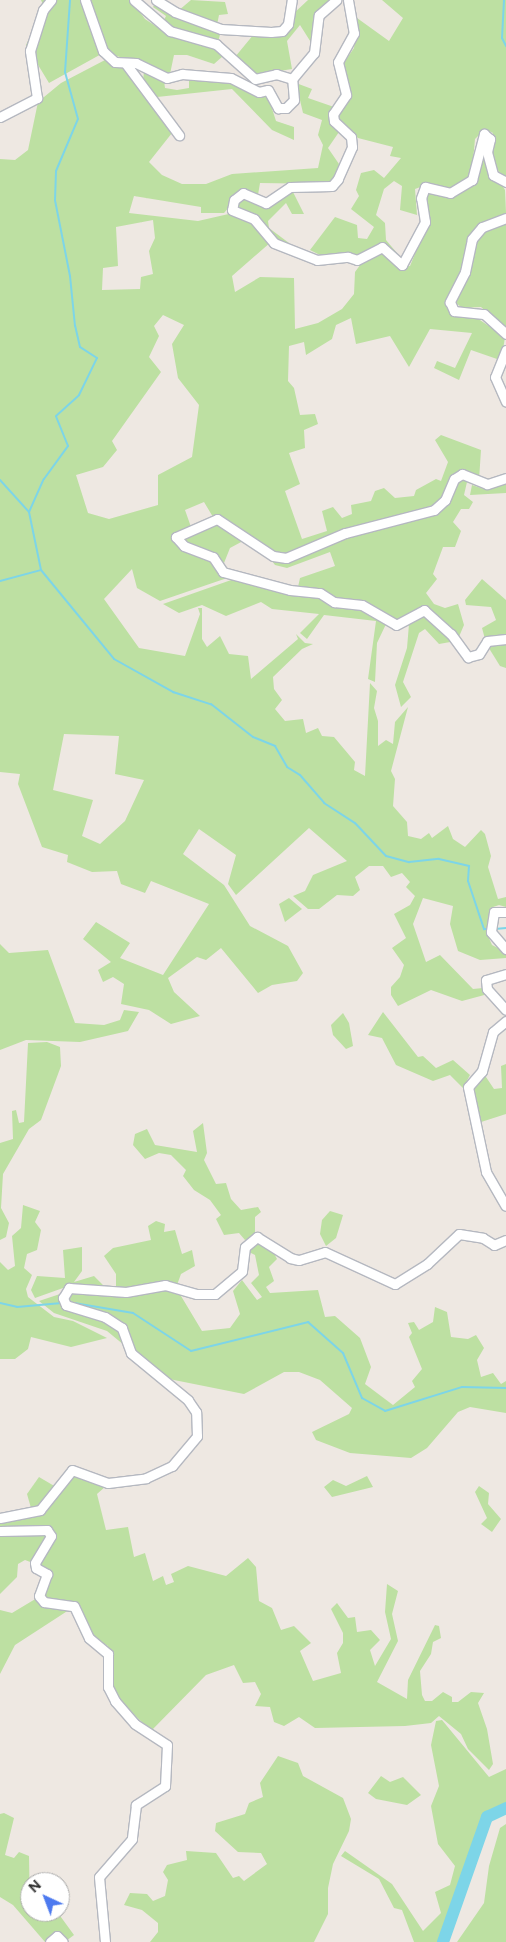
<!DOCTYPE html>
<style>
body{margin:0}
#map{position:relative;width:506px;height:1942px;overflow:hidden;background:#eee8e2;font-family:Figtree,sans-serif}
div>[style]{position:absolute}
.green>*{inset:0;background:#bde0a2}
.stream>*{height:2px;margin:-1px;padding:0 1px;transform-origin:1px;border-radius:1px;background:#7dd5e8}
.river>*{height:12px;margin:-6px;padding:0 6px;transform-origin:6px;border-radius:6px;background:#7dd5e8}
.roads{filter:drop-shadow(1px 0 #b5b8c0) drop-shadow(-1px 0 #b5b8c0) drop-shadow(0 1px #b5b8c0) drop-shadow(0 -1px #b5b8c0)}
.minor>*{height:9px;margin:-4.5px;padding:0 4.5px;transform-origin:4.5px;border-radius:4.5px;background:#fff}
span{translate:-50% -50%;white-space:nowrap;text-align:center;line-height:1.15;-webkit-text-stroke:4px #fff;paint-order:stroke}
.north{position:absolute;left:20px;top:1872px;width:50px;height:50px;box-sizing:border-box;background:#fff;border:1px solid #ababab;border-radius:50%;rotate:317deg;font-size:14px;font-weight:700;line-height:20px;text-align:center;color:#2e2e2e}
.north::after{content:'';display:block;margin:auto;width:18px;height:22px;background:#4d7aef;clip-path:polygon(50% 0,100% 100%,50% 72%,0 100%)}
</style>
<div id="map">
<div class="green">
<i style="clip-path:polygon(41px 0,131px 0,145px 19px,169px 35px,216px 46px,223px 56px,214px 64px,187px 55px,174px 55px,170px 74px,105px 52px,49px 83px,26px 45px,44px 7px)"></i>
<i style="clip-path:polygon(191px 0,225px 2px,228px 14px,219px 15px,217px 25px,178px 11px)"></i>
<i style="clip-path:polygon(308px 0,333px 0,324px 7px,312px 44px,300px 25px,287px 41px,292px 69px,255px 75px,235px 57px,254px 34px,283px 36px,292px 25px,292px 15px)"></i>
<i style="clip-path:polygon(382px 0,506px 0,506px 179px,494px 166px,490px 155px,493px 133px,485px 129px,475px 139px,472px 172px,466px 181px,452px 189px,431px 183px,415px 189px,417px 215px,400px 210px,402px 186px,394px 181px,384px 189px,376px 215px,385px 223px,386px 240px,402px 259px,383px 244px,361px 255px,322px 256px,310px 250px,335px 217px,357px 225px,358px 238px,367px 239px,374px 227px,351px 209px,359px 196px,356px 190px,361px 173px,374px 170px,384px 178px,401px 158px,390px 156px,393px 147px,358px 138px,336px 118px,350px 97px,343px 64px,354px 48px,357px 18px,389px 41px,403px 18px)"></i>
<i style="clip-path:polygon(156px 2px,221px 31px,218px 42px,170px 29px,163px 22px,166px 16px,153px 7px)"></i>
<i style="clip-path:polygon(evenodd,105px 60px,126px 70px,150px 96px,172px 133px,149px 162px,162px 175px,182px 184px,206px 184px,232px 174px,318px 168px,323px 145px,318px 135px,322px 120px,303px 113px,296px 83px,312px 89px,308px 98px,334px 107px,332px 124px,339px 132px,328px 148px,339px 164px,335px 177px,327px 184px,260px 183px,258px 195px,244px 190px,224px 213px,201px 213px,201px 207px,134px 196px,129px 213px,198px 221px,233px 213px,254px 221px,271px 242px,232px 276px,235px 292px,260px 277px,294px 278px,295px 329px,318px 323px,342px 309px,354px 294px,355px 272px,366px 257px,382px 250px,402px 267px,410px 266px,428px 222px,424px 197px,428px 190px,458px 194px,478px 181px,484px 143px,483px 155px,505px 190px,506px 213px,469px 239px,462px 271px,446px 307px,453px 315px,474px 316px,505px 337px,503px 350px,497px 359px,471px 350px,459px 380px,434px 368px,437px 361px,455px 368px,472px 333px,430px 329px,409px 367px,390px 336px,356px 344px,351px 318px,336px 325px,332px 339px,306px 355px,304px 342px,289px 346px,288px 381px,294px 388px,300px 415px,315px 414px,318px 424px,304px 430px,305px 448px,289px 453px,300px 484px,285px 491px,302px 539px,327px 531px,322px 511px,333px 507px,342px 518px,352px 514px,351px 505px,371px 501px,375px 491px,384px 488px,395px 498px,414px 496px,416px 490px,436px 479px,441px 481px,448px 462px,435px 440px,441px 435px,481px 450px,479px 480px,462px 473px,433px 508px,284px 555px,272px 552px,256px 539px,213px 517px,204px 502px,185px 510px,191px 527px,174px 535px,173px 542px,212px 559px,230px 577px,160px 601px,137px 588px,132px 569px,104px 599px,139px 648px,185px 656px,200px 614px,198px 608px,202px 608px,202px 639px,207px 647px,220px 636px,229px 654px,248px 656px,251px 679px,298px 639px,296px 634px,305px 643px,313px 644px,302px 649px,273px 677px,274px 689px,282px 700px,275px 709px,285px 721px,303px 719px,306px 733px,318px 728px,322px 736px,334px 737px,355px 762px,354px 770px,365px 776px,370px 683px,377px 691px,374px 708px,378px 721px,378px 746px,386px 740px,393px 744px,395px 722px,408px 707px,391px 771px,395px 779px,393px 806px,407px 822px,408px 836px,421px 839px,429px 833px,432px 838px,448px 826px,453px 839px,465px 847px,481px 830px,485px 834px,491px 856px,488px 867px,498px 899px,506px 897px,506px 907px,499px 905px,490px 908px,488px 936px,492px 945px,506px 952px,506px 958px,480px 960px,458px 951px,450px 924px,453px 906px,423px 898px,413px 924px,426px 962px,440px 955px,473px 989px,483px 988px,488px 994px,462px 1001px,431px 990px,398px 1006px,391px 995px,391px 987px,400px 977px,404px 965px,392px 948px,406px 938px,394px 914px,410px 905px,415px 896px,406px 887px,410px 882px,402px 873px,391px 877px,383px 866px,369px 866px,355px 877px,360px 890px,353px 896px,337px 895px,319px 909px,308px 909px,293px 896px,305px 891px,313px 875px,347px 861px,309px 828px,236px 895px,228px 884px,236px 855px,199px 829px,183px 854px,224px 885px,250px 926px,288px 946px,303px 973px,297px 981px,272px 985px,258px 993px,221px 948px,206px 960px,197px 957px,168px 978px,174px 992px,200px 1016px,171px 1024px,149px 1010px,121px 1004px,124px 984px,113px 977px,103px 982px,98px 970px,111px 962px,83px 939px,96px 922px,130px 943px,120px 958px,163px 975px,209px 904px,151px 881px,145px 893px,121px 884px,117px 871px,92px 872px,67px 862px,68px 855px,42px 847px,18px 784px,20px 774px,0 772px,0 159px,15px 160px,28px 150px,38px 102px,61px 83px,105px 60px,153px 220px,155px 238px,149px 251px,153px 274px,141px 277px,140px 289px,102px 290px,103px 268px,118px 266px,116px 227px,153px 220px,105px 60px,163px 315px,184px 325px,172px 344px,178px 378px,199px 405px,192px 457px,158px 475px,158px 505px,109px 519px,88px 513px,76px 475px,103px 467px,117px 450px,112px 441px,161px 372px,149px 357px,159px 336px,154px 326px,163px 315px,105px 60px,64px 734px,119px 736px,115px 774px,144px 780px,125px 821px,100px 844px,82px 836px,93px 800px,53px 790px,64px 734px)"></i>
<i style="clip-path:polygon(144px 71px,164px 81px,165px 88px,177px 90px,189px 88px,189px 80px,205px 79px,233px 82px,267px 93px,276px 121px,294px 127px,294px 140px,272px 130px,232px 89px,157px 97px,143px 81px)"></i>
<i style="clip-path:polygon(292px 190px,304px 214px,292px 214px,286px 203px,268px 221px,269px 228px,289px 243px,287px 248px,234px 207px,244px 195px,268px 205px)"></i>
<i style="clip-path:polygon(506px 221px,506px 329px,481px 307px,462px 308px,453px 300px,470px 248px,482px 231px)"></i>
<i style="clip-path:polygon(462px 477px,467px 482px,464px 495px,473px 502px,469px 509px,461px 509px,453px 522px,461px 531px,455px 547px,443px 547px,433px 574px,437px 579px,426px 593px,434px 604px,445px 608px,458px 604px,464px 625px,458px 639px,426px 609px,395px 623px,373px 607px,334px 600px,298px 587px,300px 578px,335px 566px,330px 552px,287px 568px,275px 565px,266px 553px,275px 558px,436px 513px)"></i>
<i style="clip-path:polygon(506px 483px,506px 493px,470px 495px,472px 485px,484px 489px)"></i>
<i style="clip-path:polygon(218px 521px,243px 541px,230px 548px,222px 568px,179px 541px)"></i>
<i style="clip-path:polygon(234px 579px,362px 606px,387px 622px,377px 643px,375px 682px,368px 679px,376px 621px,324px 615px,307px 639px,300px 633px,319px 614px,272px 609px,261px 602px,226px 616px,202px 605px,179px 613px,163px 604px)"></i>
<i style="clip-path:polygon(482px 579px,506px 600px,506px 637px,485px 639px,482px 628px,496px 620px,491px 607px,466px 605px,465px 600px)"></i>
<i style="clip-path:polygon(424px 612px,456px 641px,439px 644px,425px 629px,419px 633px,403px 682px,411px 697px,401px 707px,395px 685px,407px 648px,409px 624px,405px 625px)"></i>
<i style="clip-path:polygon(506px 641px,506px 668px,500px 666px,487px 645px)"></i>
<i style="clip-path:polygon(289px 898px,302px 909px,285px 922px,279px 904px)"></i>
<i style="clip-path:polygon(0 944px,9px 953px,48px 950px,75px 1023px,104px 1025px,120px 1020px,124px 1010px,139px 1012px,128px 1031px,80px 1042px,26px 1040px,0 1050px)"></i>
<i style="clip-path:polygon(383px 1012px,418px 1057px,423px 1056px,436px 1068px,453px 1060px,470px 1075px,463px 1088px,450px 1075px,433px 1081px,396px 1065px,382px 1038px,368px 1035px)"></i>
<i style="clip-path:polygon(343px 1013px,349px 1023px,353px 1046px,346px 1049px,333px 1035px,331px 1025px)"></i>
<i style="clip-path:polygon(47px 1042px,60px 1047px,61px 1066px,41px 1120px,29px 1129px,3px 1174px,1px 1208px,9px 1223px,6px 1237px,0 1240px,0 1143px,13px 1139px,12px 1111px,16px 1110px,19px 1123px,24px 1122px,28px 1043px)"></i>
<i style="clip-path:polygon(506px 1064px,506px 1114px,478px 1123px,470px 1088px,484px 1074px,494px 1089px,502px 1088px,501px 1066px)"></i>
<i style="clip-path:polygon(203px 1123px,207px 1153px,204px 1160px,216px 1184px,226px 1183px,231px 1199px,241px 1210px,258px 1207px,261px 1212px,255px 1217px,255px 1236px,245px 1240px,239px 1233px,224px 1235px,216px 1219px,221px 1215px,210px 1200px,194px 1190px,183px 1176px,186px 1170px,171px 1155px,159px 1153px,145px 1159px,133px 1145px,135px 1134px,147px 1129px,155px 1145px,197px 1152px,193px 1131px)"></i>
<i style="clip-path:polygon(23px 1205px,40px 1211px,35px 1222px,41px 1230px,37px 1250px,27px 1254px,24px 1268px,32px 1275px,26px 1289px,28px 1297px,54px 1317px,73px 1321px,107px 1338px,71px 1347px,31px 1337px,28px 1349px,15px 1359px,0 1359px,0 1262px,8px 1270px,15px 1266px,12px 1236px,21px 1228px)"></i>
<i style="clip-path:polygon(330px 1211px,343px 1215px,336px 1238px,326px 1246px,320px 1234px,322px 1220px)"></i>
<i style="clip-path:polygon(156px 1221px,165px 1224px,164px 1232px,175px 1230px,182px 1254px,192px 1250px,195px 1266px,181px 1274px,177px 1285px,116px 1288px,116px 1274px,104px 1256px,113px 1248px,151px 1240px,148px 1226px)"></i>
<i style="clip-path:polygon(258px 1240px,270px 1246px,277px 1259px,269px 1267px,274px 1281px,266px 1287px,270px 1293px,318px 1290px,325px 1317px,335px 1316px,360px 1338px,371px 1367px,365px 1384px,393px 1405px,415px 1387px,412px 1381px,422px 1369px,409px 1337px,412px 1333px,408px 1323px,414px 1322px,419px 1330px,433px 1322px,435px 1307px,447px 1312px,451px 1337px,468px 1339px,476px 1335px,484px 1348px,477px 1360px,481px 1377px,493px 1373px,501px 1384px,506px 1381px,506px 1413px,470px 1407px,458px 1412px,427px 1448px,411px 1458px,350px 1453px,316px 1440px,312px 1432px,349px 1414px,352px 1408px,320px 1380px,299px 1372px,284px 1372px,244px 1394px,164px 1378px,107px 1331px,54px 1313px,39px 1301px,63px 1293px,128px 1295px,165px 1287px,178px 1291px,202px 1331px,230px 1328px,240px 1314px,233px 1291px,242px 1280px,257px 1300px,262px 1297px,251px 1283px,259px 1275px,255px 1255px,247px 1251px)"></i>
<i style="clip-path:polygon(82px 1247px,82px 1271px,74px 1282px,94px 1276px,108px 1290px,63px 1288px,35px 1298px,31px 1290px,37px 1276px,65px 1278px,63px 1250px)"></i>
<i style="clip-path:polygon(72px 1471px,106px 1486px,97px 1494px,106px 1530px,128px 1527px,134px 1557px,145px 1553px,153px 1581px,163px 1576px,166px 1585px,174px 1582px,171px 1574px,188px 1566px,226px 1576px,248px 1558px,256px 1567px,259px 1601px,272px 1608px,281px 1630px,294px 1626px,311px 1643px,300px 1651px,313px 1681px,341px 1673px,337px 1653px,343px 1643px,343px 1633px,331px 1609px,337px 1603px,348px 1618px,355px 1617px,357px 1632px,371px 1630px,380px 1640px,370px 1650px,375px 1666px,391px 1639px,385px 1612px,387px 1584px,398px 1591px,392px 1614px,398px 1641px,377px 1682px,407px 1699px,408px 1680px,435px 1625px,439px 1626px,441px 1638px,433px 1642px,431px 1654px,420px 1671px,422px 1695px,425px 1701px,432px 1701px,443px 1692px,452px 1697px,452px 1702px,458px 1702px,471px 1692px,484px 1693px,478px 1703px,487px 1729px,493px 1764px,489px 1770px,468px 1749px,461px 1734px,439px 1716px,431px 1723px,405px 1726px,315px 1728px,299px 1717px,284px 1726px,274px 1722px,270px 1707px,255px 1706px,261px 1694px,255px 1682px,243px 1683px,234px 1665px,206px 1675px,151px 1731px,117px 1698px,110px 1685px,108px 1646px,90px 1636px,75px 1605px,45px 1600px,41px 1595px,49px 1573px,44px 1567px,37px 1567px,48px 1528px,0 1530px,0 1520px,41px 1511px)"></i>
<i style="clip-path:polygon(367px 1476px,373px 1487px,332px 1497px,324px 1487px,333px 1480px,346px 1486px)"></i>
<i style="clip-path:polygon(39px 1477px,56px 1487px,38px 1508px,31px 1508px,27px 1494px)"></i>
<i style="clip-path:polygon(479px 1486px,489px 1493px,488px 1504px,501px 1519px,492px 1532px,481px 1524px,487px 1518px,475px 1492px)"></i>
<i style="clip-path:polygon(47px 1531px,49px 1536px,33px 1563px,25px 1560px,18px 1564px,17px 1577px,0 1594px,0 1533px)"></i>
<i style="clip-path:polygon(37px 1598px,72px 1608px,15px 1645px,0 1674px,0 1610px,12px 1613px)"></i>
<i style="clip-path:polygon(442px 1720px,489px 1777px,506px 1769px,506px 1805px,485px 1815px,440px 1942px,414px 1942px,402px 1910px,394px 1908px,379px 1879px,341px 1856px,345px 1851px,392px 1884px,423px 1931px,441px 1913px,435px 1892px,450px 1885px,455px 1866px,438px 1844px,431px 1806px,439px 1786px,431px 1745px,436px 1721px)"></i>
<i style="clip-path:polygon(278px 1756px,298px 1763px,303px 1776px,343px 1798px,351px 1819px,349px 1831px,333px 1864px,328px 1888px,328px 1914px,314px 1942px,150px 1942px,158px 1932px,158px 1923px,142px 1910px,124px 1905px,130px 1893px,147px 1894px,153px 1901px,165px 1896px,168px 1880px,163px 1872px,167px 1865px,187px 1860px,186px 1851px,216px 1853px,233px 1878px,239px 1876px,244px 1881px,267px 1864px,261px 1853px,238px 1852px,215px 1831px,216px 1823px,245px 1814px,249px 1803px,263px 1797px,260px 1783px)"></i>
<i style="clip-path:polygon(381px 1776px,390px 1782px,403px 1777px,421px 1795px,407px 1805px,376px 1799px,368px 1793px)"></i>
<i style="clip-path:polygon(4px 1813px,14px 1818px,5px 1855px,14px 1858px,19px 1852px,29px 1856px,30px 1912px,58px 1913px,74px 1935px,66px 1941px,56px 1933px,45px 1942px,13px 1905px,0 1897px,0 1814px)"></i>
<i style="clip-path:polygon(506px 1824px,506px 1942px,457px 1942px,484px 1903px,489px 1866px,500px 1828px)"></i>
</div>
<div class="stream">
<i style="left:504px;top:0;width:38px;rotate:93deg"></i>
<i style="left:502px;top:38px;width:9px;rotate:63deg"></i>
<i style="left:0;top:480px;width:43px;rotate:47.8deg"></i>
<i style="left:29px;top:512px;width:59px;rotate:78.3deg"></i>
<i style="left:41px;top:570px;width:115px;rotate:50.6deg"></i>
<i style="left:114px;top:659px;width:68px;rotate:29.2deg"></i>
<i style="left:173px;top:692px;width:40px;rotate:18deg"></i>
<i style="left:211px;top:704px;width:53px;rotate:38.2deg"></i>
<i style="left:253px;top:737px;width:24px;rotate:22deg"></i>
<i style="left:275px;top:746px;width:24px;rotate:60deg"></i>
<i style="left:287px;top:767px;width:15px;rotate:32deg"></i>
<i style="left:300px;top:775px;width:37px;rotate:49deg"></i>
<i style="left:324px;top:803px;width:37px;rotate:33deg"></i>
<i style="left:355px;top:823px;width:45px;rotate:46.8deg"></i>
<i style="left:386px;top:856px;width:24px;rotate:15deg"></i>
<i style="left:409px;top:862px;width:30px;rotate:-6deg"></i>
<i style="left:439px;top:859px;width:31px;rotate:13deg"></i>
<i style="left:469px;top:866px;width:15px;rotate:94deg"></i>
<i style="left:468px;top:881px;width:51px;rotate:71.6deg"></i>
<i style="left:484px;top:929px;width:4px"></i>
<i style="left:29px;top:512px;width:36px;rotate:-66deg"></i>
<i style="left:44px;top:479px;width:41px;rotate:-54deg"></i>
<i style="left:68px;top:446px;width:32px;rotate:-112deg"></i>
<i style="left:56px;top:416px;width:31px;rotate:-42deg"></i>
<i style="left:79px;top:395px;width:41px;rotate:-64.1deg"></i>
<i style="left:97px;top:358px;width:20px;rotate:-147deg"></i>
<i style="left:80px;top:347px;width:22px;rotate:-103deg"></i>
<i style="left:75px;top:326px;width:50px;rotate:-95.7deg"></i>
<i style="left:70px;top:276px;width:77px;rotate:-101.2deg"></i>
<i style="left:55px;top:200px;width:29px;rotate:-88deg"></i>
<i style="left:56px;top:171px;width:56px;rotate:-67.1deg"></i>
<i style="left:78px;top:119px;width:49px;rotate:-105.5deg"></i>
<i style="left:65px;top:72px;width:72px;rotate:-86deg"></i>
<i style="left:0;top:581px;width:42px;rotate:-15deg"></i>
<i style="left:495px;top:929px;width:11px;rotate:-5deg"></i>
<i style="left:0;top:1303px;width:17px;rotate:13deg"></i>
<i style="left:17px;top:1307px;width:45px;rotate:-5.1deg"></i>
<i style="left:74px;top:1303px;width:60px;rotate:9.6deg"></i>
<i style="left:133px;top:1313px;width:69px;rotate:33.2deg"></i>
<i style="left:191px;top:1351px;width:121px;rotate:-13.9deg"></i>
<i style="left:308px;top:1322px;width:47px;rotate:41.5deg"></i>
<i style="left:343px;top:1353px;width:49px;rotate:67.1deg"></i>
<i style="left:362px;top:1398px;width:26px;rotate:29deg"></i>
<i style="left:385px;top:1411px;width:81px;rotate:-17.3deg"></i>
<i style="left:462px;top:1387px;width:44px;rotate:1.3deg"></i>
</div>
<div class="river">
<i style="left:443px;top:1942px;width:133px;rotate:-70.6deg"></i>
<i style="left:487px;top:1817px;width:21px;rotate:-25deg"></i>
</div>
<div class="roads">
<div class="minor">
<i style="left:85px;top:0;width:54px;rotate:70.6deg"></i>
<i style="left:103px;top:51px;width:16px;rotate:43deg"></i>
<i style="left:115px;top:62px;width:21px;rotate:3deg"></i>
<i style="left:136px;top:63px;width:34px;rotate:26deg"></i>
<i style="left:167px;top:78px;width:16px;rotate:-15deg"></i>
<i style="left:182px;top:74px;width:49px;rotate:4.7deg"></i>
<i style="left:231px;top:78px;width:31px;rotate:27deg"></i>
<i style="left:259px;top:92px;width:9px;rotate:-13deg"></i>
<i style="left:268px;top:90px;width:21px;rotate:61deg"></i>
<i style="left:278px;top:108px;width:8px"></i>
<i style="left:286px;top:108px;width:11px;rotate:-45deg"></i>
<i style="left:294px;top:100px;width:21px;rotate:-95deg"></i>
<i style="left:292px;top:79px;width:34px;rotate:-50deg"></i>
<i style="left:314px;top:53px;width:38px;rotate:-83deg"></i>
<i style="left:319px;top:15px;width:23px;rotate:-41deg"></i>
<i style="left:134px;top:0;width:48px;rotate:40.7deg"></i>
<i style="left:170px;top:31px;width:48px;rotate:15.8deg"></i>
<i style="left:216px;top:44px;width:52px;rotate:41.9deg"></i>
<i style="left:255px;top:79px;width:22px;rotate:-13deg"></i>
<i style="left:276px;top:74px;width:17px;rotate:17deg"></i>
<i style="left:156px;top:0;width:22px;rotate:32deg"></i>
<i style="left:175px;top:12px;width:49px;rotate:20.3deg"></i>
<i style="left:221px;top:29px;width:50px;rotate:3.4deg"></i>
<i style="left:271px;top:32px;width:11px;rotate:-5deg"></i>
<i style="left:282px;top:31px;width:9px;rotate:-49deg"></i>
<i style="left:288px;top:24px;width:24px;rotate:-81deg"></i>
<i style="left:348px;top:0;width:34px;rotate:80deg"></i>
<i style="left:354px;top:33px;width:33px;rotate:119deg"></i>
<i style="left:338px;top:62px;width:34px;rotate:76deg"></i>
<i style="left:346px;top:95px;width:23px;rotate:124deg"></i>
<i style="left:333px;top:114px;width:7px;rotate:82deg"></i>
<i style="left:334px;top:121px;width:23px;rotate:43deg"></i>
<i style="left:351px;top:137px;width:10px;rotate:84deg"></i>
<i style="left:352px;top:147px;width:35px;rotate:114deg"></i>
<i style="left:338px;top:179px;width:9px;rotate:131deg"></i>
<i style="left:332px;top:186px;width:42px;rotate:178.6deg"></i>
<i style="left:290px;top:187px;width:29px;rotate:146deg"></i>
<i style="left:266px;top:203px;width:25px;rotate:-157deg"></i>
<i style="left:243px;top:193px;width:11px;rotate:142deg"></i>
<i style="left:234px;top:200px;width:10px;rotate:101deg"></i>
<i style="left:232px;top:210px;width:24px;rotate:22deg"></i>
<i style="left:254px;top:219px;width:31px;rotate:50deg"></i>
<i style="left:274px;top:243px;width:46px;rotate:21.6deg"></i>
<i style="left:317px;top:260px;width:31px;rotate:-6deg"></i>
<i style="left:348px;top:257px;width:9px;rotate:18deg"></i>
<i style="left:357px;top:260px;width:28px;rotate:-27deg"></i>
<i style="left:382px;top:247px;width:27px;rotate:42deg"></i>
<i style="left:402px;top:265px;width:49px;rotate:-61.9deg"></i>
<i style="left:425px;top:222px;width:24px;rotate:-99deg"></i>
<i style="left:421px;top:198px;width:12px;rotate:-70deg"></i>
<i style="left:425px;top:187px;width:26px;rotate:13deg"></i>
<i style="left:450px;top:193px;width:26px;rotate:-31deg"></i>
<i style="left:472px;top:180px;width:48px;rotate:-75.4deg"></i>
<i style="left:484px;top:134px;width:8px;rotate:40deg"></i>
<i style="left:490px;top:139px;width:13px;rotate:103deg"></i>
<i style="left:487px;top:152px;width:24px;rotate:75deg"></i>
<i style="left:493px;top:175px;width:15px;rotate:28deg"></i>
<i style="left:126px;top:64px;width:89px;rotate:53.3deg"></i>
<i style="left:0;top:117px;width:42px;rotate:-27.2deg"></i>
<i style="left:37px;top:98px;width:48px;rotate:-98.5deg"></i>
<i style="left:30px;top:51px;width:43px;rotate:-72.4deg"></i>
<i style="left:43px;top:10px;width:13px;rotate:-51deg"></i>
<i style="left:506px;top:218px;width:26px;rotate:159deg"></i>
<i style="left:482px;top:227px;width:16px;rotate:130deg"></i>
<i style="left:472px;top:239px;width:34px;rotate:102deg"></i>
<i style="left:465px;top:272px;width:34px;rotate:117deg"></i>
<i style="left:450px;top:302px;width:10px;rotate:66deg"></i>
<i style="left:454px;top:311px;width:30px;rotate:6deg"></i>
<i style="left:484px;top:314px;width:30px;rotate:42deg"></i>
<i style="left:506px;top:350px;width:29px;rotate:112deg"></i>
<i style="left:495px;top:377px;width:27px;rotate:66deg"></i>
<i style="left:506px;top:478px;width:20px;rotate:162deg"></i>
<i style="left:487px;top:484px;width:27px;rotate:-158deg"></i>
<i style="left:462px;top:474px;width:9px;rotate:148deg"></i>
<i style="left:454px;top:479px;width:23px;rotate:113deg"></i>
<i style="left:445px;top:500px;width:15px;rotate:138deg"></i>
<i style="left:434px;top:510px;width:92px;rotate:165.5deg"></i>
<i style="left:345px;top:533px;width:64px;rotate:157deg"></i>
<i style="left:286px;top:558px;width:13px;rotate:-171deg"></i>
<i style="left:273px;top:556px;width:67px;rotate:-146.5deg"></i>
<i style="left:217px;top:519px;width:45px;rotate:156.3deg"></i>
<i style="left:176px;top:537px;width:12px;rotate:48deg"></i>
<i style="left:184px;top:546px;width:31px;rotate:21deg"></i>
<i style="left:213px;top:557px;width:18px;rotate:56deg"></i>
<i style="left:223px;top:572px;width:69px;rotate:15deg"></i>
<i style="left:290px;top:590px;width:30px;rotate:6deg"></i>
<i style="left:320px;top:593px;width:17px;rotate:33deg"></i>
<i style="left:334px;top:602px;width:28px;rotate:6deg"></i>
<i style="left:362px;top:605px;width:39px;rotate:30deg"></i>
<i style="left:396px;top:625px;width:32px;rotate:-28deg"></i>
<i style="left:424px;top:610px;width:36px;rotate:42deg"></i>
<i style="left:451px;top:634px;width:29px;rotate:54deg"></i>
<i style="left:468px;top:657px;width:11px;rotate:-15deg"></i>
<i style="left:479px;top:654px;width:15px;rotate:-58deg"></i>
<i style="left:487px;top:641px;width:19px;rotate:-6deg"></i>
<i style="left:506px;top:912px;width:12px;rotate:180deg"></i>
<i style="left:494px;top:912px;width:20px;rotate:99deg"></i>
<i style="left:491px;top:932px;width:23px;rotate:49deg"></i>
<i style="left:506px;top:974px;width:21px;rotate:163deg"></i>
<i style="left:486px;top:980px;width:9px;rotate:84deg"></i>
<i style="left:487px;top:989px;width:28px;rotate:48deg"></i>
<i style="left:506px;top:1021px;width:17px;rotate:140deg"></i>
<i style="left:493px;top:1032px;width:41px;rotate:105.8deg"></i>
<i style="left:482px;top:1071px;width:21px;rotate:131deg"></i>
<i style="left:468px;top:1087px;width:87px;rotate:78deg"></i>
<i style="left:486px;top:1172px;width:39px;rotate:60deg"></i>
<i style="left:0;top:1518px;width:41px;rotate:-11.3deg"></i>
<i style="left:40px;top:1510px;width:51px;rotate:-51.3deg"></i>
<i style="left:72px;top:1470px;width:38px;rotate:20deg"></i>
<i style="left:108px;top:1483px;width:38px;rotate:-7deg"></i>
<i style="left:146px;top:1478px;width:29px;rotate:-25deg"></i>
<i style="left:172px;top:1466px;width:39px;rotate:-50deg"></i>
<i style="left:197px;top:1436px;width:24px;rotate:-92deg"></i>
<i style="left:196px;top:1412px;width:14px;rotate:-124deg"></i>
<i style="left:188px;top:1400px;width:74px;rotate:-140.5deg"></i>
<i style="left:131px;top:1353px;width:27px;rotate:-110deg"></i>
<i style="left:122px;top:1328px;width:20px;rotate:-147deg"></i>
<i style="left:105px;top:1317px;width:41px;rotate:-162.9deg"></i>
<i style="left:66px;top:1305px;width:8px;rotate:-113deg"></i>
<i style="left:63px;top:1298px;width:12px;rotate:-59deg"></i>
<i style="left:69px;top:1288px;width:57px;rotate:4deg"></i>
<i style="left:126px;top:1292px;width:40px;rotate:-10deg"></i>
<i style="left:165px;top:1285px;width:33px;rotate:16deg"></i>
<i style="left:197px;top:1294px;width:18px"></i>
<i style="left:215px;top:1294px;width:35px;rotate:-40deg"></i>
<i style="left:242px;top:1271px;width:24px;rotate:-83deg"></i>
<i style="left:245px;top:1247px;width:16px;rotate:-40deg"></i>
<i style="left:257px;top:1237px;width:39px;rotate:32deg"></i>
<i style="left:290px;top:1258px;width:9px;rotate:13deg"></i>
<i style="left:299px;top:1260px;width:27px;rotate:-17deg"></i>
<i style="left:325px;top:1252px;width:77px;rotate:24.6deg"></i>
<i style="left:395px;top:1284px;width:38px;rotate:-32deg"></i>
<i style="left:427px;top:1264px;width:44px;rotate:-43.2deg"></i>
<i style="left:459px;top:1234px;width:24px;rotate:9deg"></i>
<i style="left:483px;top:1238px;width:13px;rotate:32deg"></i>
<i style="left:494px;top:1245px;width:13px;rotate:-23deg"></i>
<i style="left:0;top:1531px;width:47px;rotate:-1.2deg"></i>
<i style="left:47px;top:1530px;width:7px;rotate:56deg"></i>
<i style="left:51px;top:1536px;width:31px;rotate:121deg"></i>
<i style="left:35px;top:1563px;width:5px;rotate:79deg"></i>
<i style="left:36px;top:1568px;width:13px;rotate:29deg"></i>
<i style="left:47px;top:1574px;width:23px;rotate:110deg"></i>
<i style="left:39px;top:1596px;width:8px;rotate:50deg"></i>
<i style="left:44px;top:1602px;width:30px;rotate:8deg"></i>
<i style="left:74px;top:1606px;width:35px;rotate:65deg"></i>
<i style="left:89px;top:1638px;width:25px;rotate:40deg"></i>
<i style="left:108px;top:1654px;width:33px;rotate:90deg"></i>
<i style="left:108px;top:1687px;width:16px;rotate:63deg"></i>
<i style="left:115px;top:1701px;width:30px;rotate:49deg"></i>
<i style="left:135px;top:1724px;width:38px;rotate:33deg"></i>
<i style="left:167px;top:1745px;width:41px;rotate:92.8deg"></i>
<i style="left:165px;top:1786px;width:35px;rotate:147deg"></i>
<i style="left:136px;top:1805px;width:34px;rotate:97deg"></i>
<i style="left:132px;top:1839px;width:50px;rotate:131deg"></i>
<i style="left:99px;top:1877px;width:65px;rotate:84.7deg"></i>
<i style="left:50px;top:1942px;width:9px;rotate:-41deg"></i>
<i style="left:57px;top:1936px;width:8px;rotate:45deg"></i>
</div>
</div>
<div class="north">N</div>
</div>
